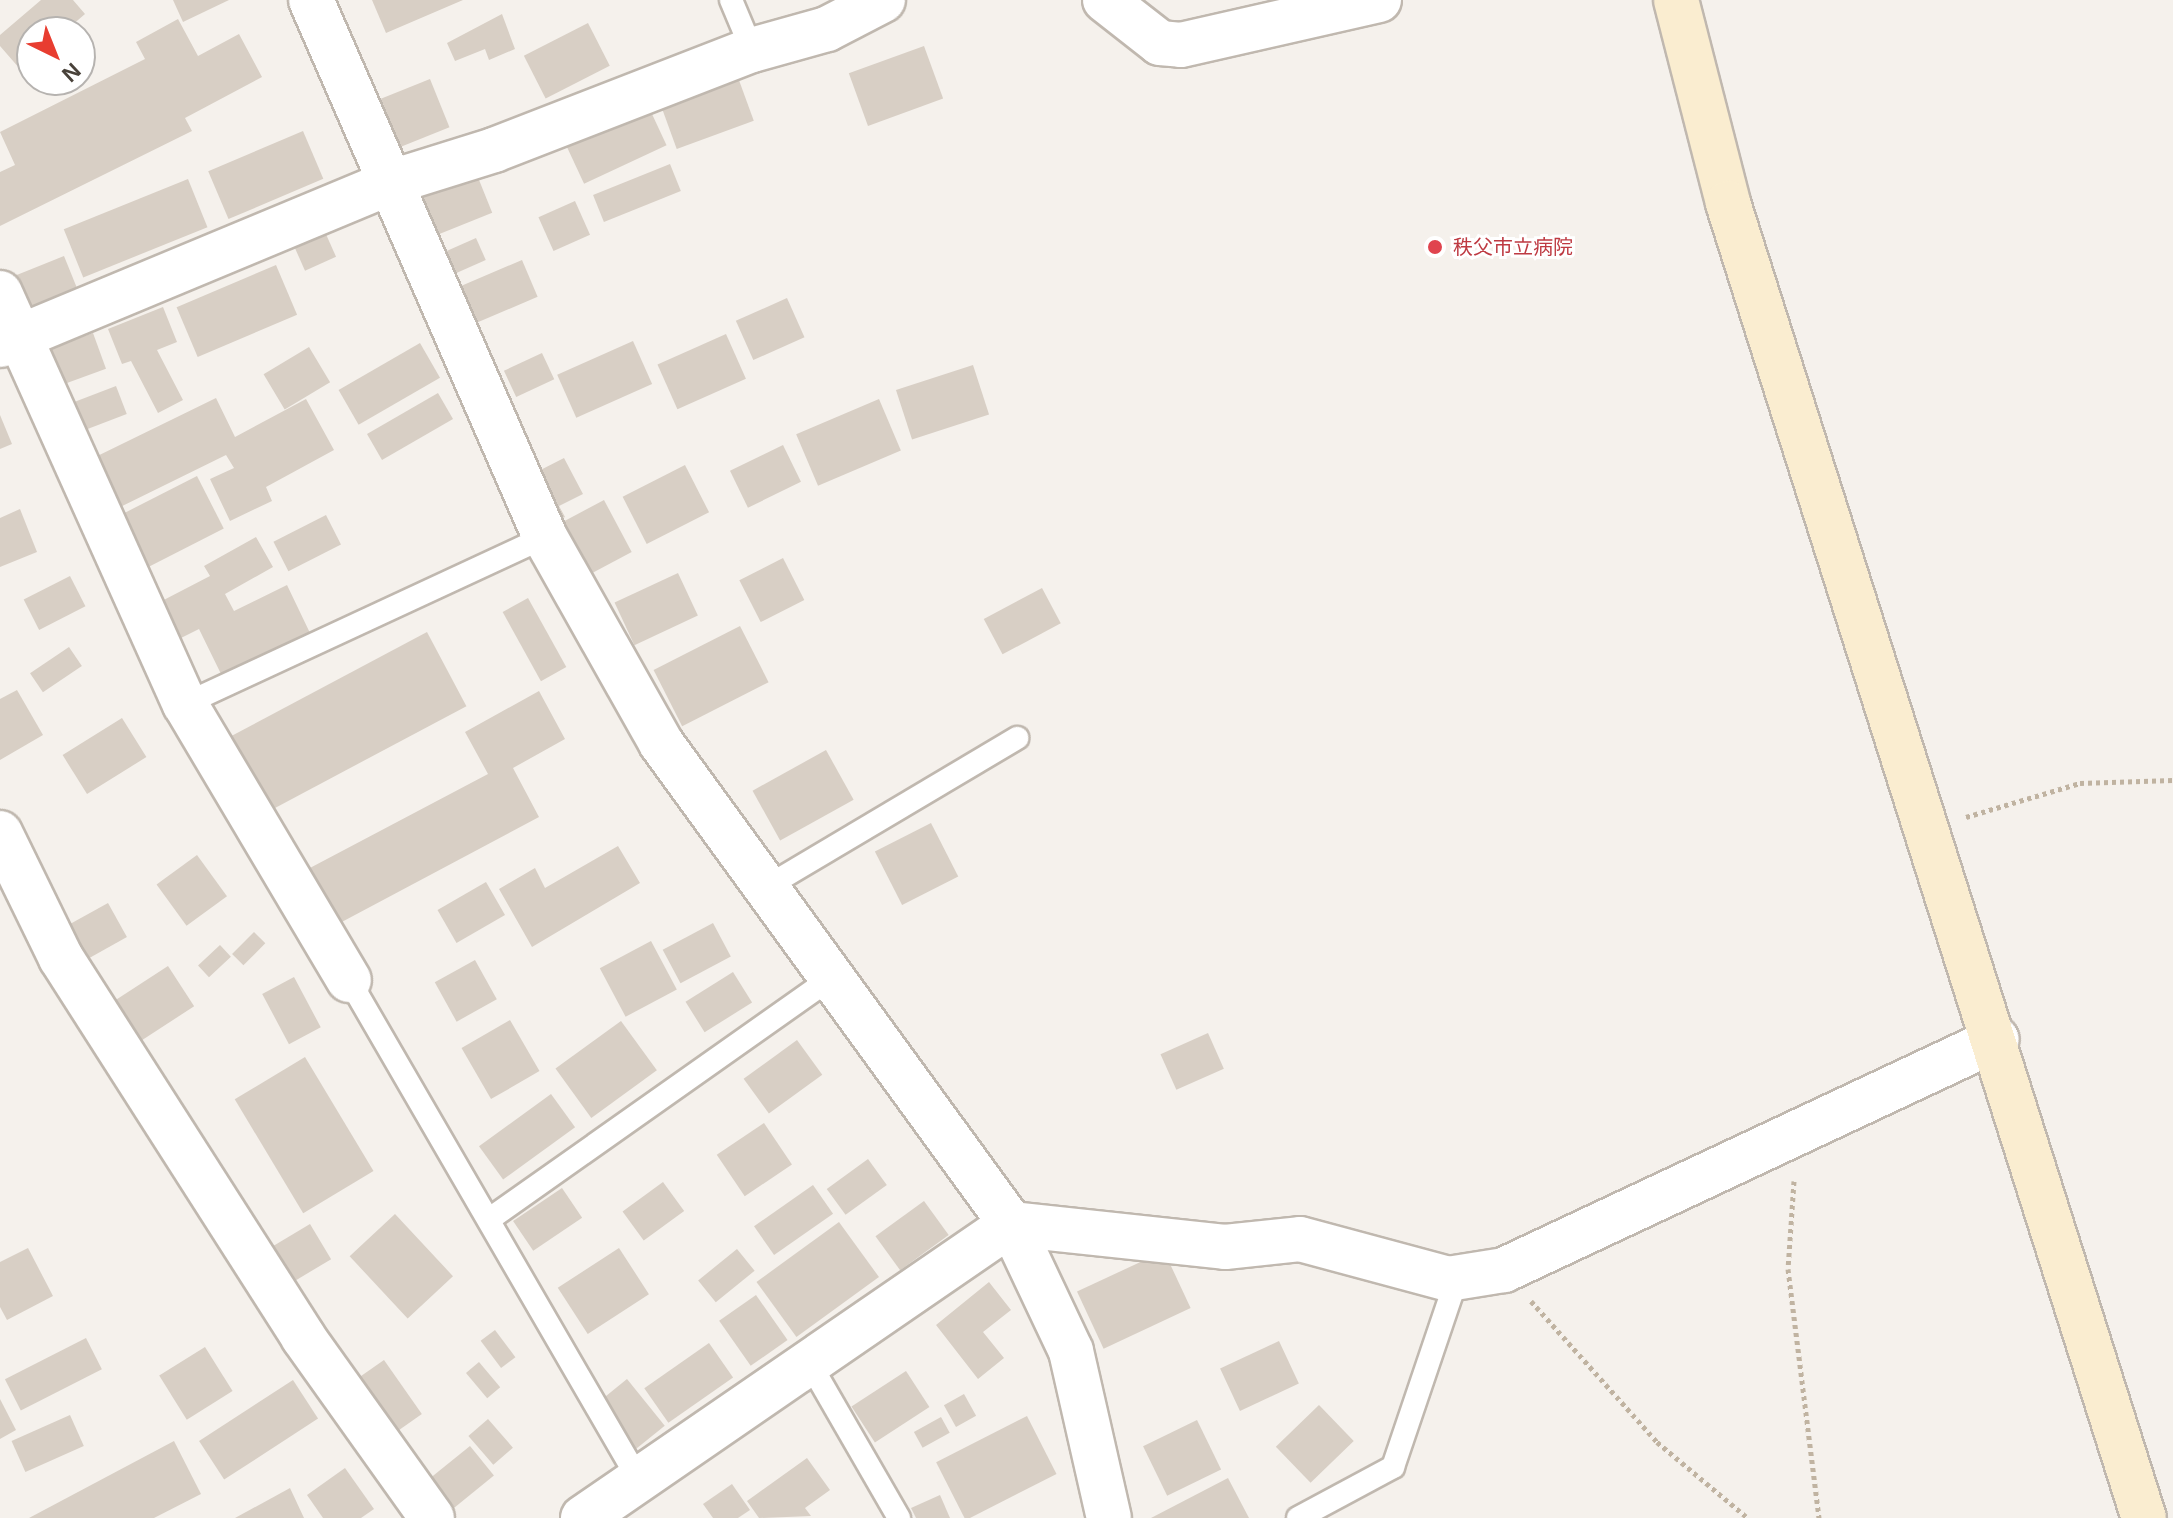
<!DOCTYPE html>
<meta charset="utf-8">
<style>
body{margin:0}
#map{position:relative;width:2173px;height:1518px;overflow:hidden;background:#f5f1ec;font-family:Helvetica,"Noto Sans JP",sans-serif}
div>[style]{position:absolute}
.building>*{inset:0;background:#d8cfc5;transform-origin:0 0}
.path>*{height:5px;margin-top:-2.5px;transform-origin:0;background:repeating-linear-gradient(90deg,#c0b3a1 0 4px,transparent 0 8px)}
.roads{filter:drop-shadow(2px 0 #c0b8af) drop-shadow(-2px 0 #c0b8af) drop-shadow(0 2px #c0b8af) drop-shadow(0 -2px #c0b8af)}
.lane>*{height:22px;margin:-11px;padding:0 11px;transform-origin:11px;border-radius:11px;background:#fff}
.street>*{height:44px;margin:-22px;padding:0 22px;transform-origin:22px;border-radius:22px;background:#fff}
.secondary>*{height:44px;margin:-22px;padding:0 22px;transform-origin:22px;border-radius:22px;background:#faedd0}
.dots>*{width:22px;height:22px;translate:-50% -50%;box-sizing:border-box;border:4px solid #fff;border-radius:50%}
span{translate:-50% -50%;white-space:nowrap;text-align:center;line-height:1.15;-webkit-text-stroke:6px #fff;paint-order:stroke}
.health-label{font-size:20px;color:#be3a42}
.left{translate:0 -50%;text-align:left}
.north{position:absolute;left:16px;top:16px;width:80px;height:80px;box-sizing:border-box;background:#fff;border:2px solid #b6b3b0;border-radius:50%;rotate:137deg;font-size:22px;font-weight:700;line-height:32px;text-align:center;color:#49423a}
.north::after{content:'';display:block;margin:auto;width:28px;height:36px;background:#e83d30;clip-path:polygon(50% 0,100% 100%,50% 72%,0 100%)}
</style>
<div id="map">
<div class="building">
<i style="clip-path:polygon(41px 0,73px 0,85px 14px,64px 32px,32px 32px,32px 59px,20px 69px,0 46px,0 35px)"></i>
<i style="clip-path:polygon(173px 0,229px 0,183px 22px)"></i>
<i style="clip-path:polygon(372px 0,463px 0,386px 33px)"></i>
<i style="clip-path:polygon(502px 14px,515px 49px,489px 60px,485px 49px,455px 61px,447px 43px)"></i>
<i style="clip-path:polygon(178px 19px,198px 56px,239px 34px,262px 77px,185px 118px,192px 131px,0 226px,0 172px,15px 165px,0 132px,145px 59px,136px 42px)"></i>
<i style="left:588px;top:23px;width:48px;height:72px;rotate:63deg"></i>
<i style="left:924px;top:46px;width:56px;height:80px;rotate:70deg"></i>
<i style="left:736px;top:72px;width:52px;height:82px;rotate:70deg"></i>
<i style="left:430px;top:79px;width:52px;height:53px;rotate:68deg"></i>
<i style="left:645px;top:99px;width:51px;height:91px;rotate:65deg"></i>
<i style="left:303px;top:131px;width:52px;height:103px;rotate:67deg"></i>
<i style="left:670px;top:164px;width:29px;height:83px;rotate:68deg"></i>
<i style="left:475px;top:170px;width:46px;height:63px;rotate:68deg"></i>
<i style="left:188px;top:179px;width:52px;height:134px;rotate:68deg"></i>
<i style="left:575px;top:201px;width:37px;height:40px;rotate:66deg"></i>
<i style="left:321px;top:223px;width:37px;height:34px;rotate:66deg"></i>
<i style="left:476px;top:238px;width:24px;height:42px;rotate:66deg"></i>
<i style="left:64px;top:256px;width:43px;height:55px;rotate:68deg"></i>
<i style="left:522px;top:260px;width:40px;height:72px;rotate:67deg"></i>
<i style="left:276px;top:265px;width:54px;height:108px;rotate:67deg"></i>
<i style="left:787px;top:298px;width:43px;height:56px;rotate:66deg"></i>
<i style="clip-path:polygon(163px 307px,177px 342px,157px 350px,183px 400px,158px 413px,131px 361px,122px 364px,108px 329px)"></i>
<i style="left:93px;top:333px;width:38px;height:59px;rotate:70deg"></i>
<i style="left:726px;top:334px;width:49px;height:75px;rotate:66deg"></i>
<i style="left:633px;top:341px;width:47px;height:83px;rotate:66deg"></i>
<i style="left:420px;top:343px;width:40px;height:94px;rotate:60deg"></i>
<i style="left:309px;top:347px;width:41px;height:53px;rotate:59deg"></i>
<i style="left:542px;top:353px;width:29px;height:42px;rotate:65deg"></i>
<i style="left:973px;top:365px;width:52px;height:81px;rotate:72deg"></i>
<i style="left:116px;top:386px;width:30px;height:51px;rotate:69deg"></i>
<i style="left:438px;top:393px;width:30px;height:82px;rotate:60deg"></i>
<i style="clip-path:polygon(216px 398px,235px 437px,306px 399px,334px 450px,266px 487px,272px 501px,230px 521px,210px 479px,234px 468px,226px 455px,106px 514px,81px 464px)"></i>
<i style="left:879px;top:399px;width:56px;height:90px;rotate:67deg"></i>
<i style="clip-path:polygon(0 415px,12px 444px,0 449px)"></i>
<i style="left:783px;top:445px;width:41px;height:59px;rotate:64deg"></i>
<i style="clip-path:polygon(564px 458px,583px 494px,559px 506px,565px 517px,541px 529px,517px 482px)"></i>
<i style="left:685px;top:465px;width:53px;height:70px;rotate:63deg"></i>
<i style="left:197px;top:476px;width:59px;height:94px;rotate:63deg"></i>
<i style="left:604px;top:500px;width:59px;height:50px;rotate:62deg"></i>
<i style="clip-path:polygon(20px 509px,37px 552px,0 567px,0 518px)"></i>
<i style="left:326px;top:515px;width:33px;height:59px;rotate:63deg"></i>
<i style="clip-path:polygon(256px 537px,273px 567px,225px 594px,234px 611px,287px 585px,310px 633px,222px 676px,199px 629px,175px 641px,156px 604px,210px 576px,204px 566px)"></i>
<i style="left:783px;top:558px;width:47px;height:49px;rotate:63deg"></i>
<i style="left:678px;top:573px;width:47px;height:70px;rotate:65deg"></i>
<i style="left:70px;top:576px;width:34px;height:52px;rotate:63deg"></i>
<i style="left:1042px;top:588px;width:40px;height:66px;rotate:62deg"></i>
<i style="left:528px;top:598px;width:79px;height:29px;rotate:61deg"></i>
<i style="left:740px;top:626px;width:63px;height:97px;rotate:63deg"></i>
<i style="left:427px;top:632px;width:84px;height:229px;rotate:62deg"></i>
<i style="left:69px;top:647px;width:23px;height:47px;rotate:56deg"></i>
<i style="clip-path:polygon(17px 690px,43px 735px,0 760px,0 699px)"></i>
<i style="clip-path:polygon(539px 691px,565px 739px,513px 768px,539px 817px,338px 924px,308px 869px,488px 774px,465px 732px)"></i>
<i style="left:122px;top:718px;width:46px;height:70px;rotate:58deg"></i>
<i style="left:826px;top:750px;width:57px;height:84px;rotate:61deg"></i>
<i style="left:931px;top:823px;width:60px;height:63px;rotate:63deg"></i>
<i style="clip-path:polygon(618px 846px,640px 883px,532px 947px,499px 889px,535px 868px,545px 888px)"></i>
<i style="left:197px;top:855px;width:51px;height:50px;rotate:54deg"></i>
<i style="left:486px;top:882px;width:38px;height:56px;rotate:60deg"></i>
<i style="left:108px;top:903px;width:39px;height:47px;rotate:61deg"></i>
<i style="left:713px;top:923px;width:38px;height:57px;rotate:62deg"></i>
<i style="left:254px;top:932px;width:16px;height:31px;rotate:45deg"></i>
<i style="left:651px;top:941px;width:55px;height:58px;rotate:62deg"></i>
<i style="left:220px;top:945px;width:16px;height:30px;rotate:47deg"></i>
<i style="left:475px;top:960px;width:45px;height:46px;rotate:61deg"></i>
<i style="left:168px;top:966px;width:48px;height:66px;rotate:57deg"></i>
<i style="left:733px;top:972px;width:36px;height:56px;rotate:58deg"></i>
<i style="left:294px;top:977px;width:57px;height:36px;rotate:62deg"></i>
<i style="left:510px;top:1020px;width:59px;height:56px;rotate:60deg"></i>
<i style="left:621px;top:1021px;width:61px;height:81px;rotate:54deg"></i>
<i style="left:1208px;top:1033px;width:39px;height:52px;rotate:66deg"></i>
<i style="left:797px;top:1040px;width:43px;height:66px;rotate:54deg"></i>
<i style="left:305px;top:1057px;width:133px;height:82px;rotate:59deg"></i>
<i style="left:551px;top:1094px;width:41px;height:89px;rotate:54deg"></i>
<i style="left:764px;top:1123px;width:50px;height:57px;rotate:56deg"></i>
<i style="left:868px;top:1159px;width:32px;height:51px;rotate:54deg"></i>
<i style="left:663px;top:1182px;width:36px;height:50px;rotate:54deg"></i>
<i style="left:813px;top:1185px;width:35px;height:72px;rotate:55deg"></i>
<i style="left:562px;top:1188px;width:36px;height:59px;rotate:56deg"></i>
<i style="left:924px;top:1201px;width:42px;height:60px;rotate:54deg"></i>
<i style="left:395px;top:1214px;width:85px;height:62px;rotate:47deg"></i>
<i style="left:839px;top:1222px;width:68px;height:102px;rotate:54deg"></i>
<i style="left:310px;top:1224px;width:41px;height:58px;rotate:59deg"></i>
<i style="clip-path:polygon(28px 1248px,53px 1296px,7px 1320px,0 1307px,0 1262px)"></i>
<i style="left:619px;top:1248px;width:55px;height:73px;rotate:57deg"></i>
<i style="left:737px;top:1249px;width:28px;height:50px;rotate:51deg"></i>
<i style="left:1164px;top:1251px;width:63px;height:96px;rotate:65deg"></i>
<i style="clip-path:polygon(989px 1282px,1011px 1310px,983px 1332px,1004px 1358px,978px 1379px,936px 1325px)"></i>
<i style="left:756px;top:1295px;width:55px;height:45px;rotate:55deg"></i>
<i style="left:495px;top:1330px;width:34px;height:18px;rotate:53deg"></i>
<i style="left:86px;top:1338px;width:35px;height:91px;rotate:63deg"></i>
<i style="left:1279px;top:1341px;width:47px;height:65px;rotate:65deg"></i>
<i style="left:709px;top:1343px;width:42px;height:79px;rotate:55deg"></i>
<i style="left:205px;top:1347px;width:52px;height:54px;rotate:58deg"></i>
<i style="left:384px;top:1360px;width:66px;height:49px;rotate:55deg"></i>
<i style="left:479px;top:1362px;width:33px;height:17px;rotate:50deg"></i>
<i style="left:906px;top:1371px;width:43px;height:65px;rotate:57deg"></i>
<i style="left:627px;top:1379px;width:60px;height:38px;rotate:51deg"></i>
<i style="left:293px;top:1380px;width:46px;height:112px;rotate:57deg"></i>
<i style="left:964px;top:1394px;width:25px;height:23px;rotate:61deg"></i>
<i style="clip-path:polygon(0 1399px,16px 1430px,0 1439px)"></i>
<i style="left:1319px;top:1405px;width:50px;height:60px;rotate:46deg"></i>
<i style="left:70px;top:1415px;width:34px;height:64px;rotate:66deg"></i>
<i style="left:1027px;top:1416px;width:65px;height:102px;rotate:63deg"></i>
<i style="left:941px;top:1417px;width:18px;height:31px;rotate:61deg"></i>
<i style="left:488px;top:1419px;width:38px;height:26px;rotate:49deg"></i>
<i style="left:1197px;top:1420px;width:55px;height:60px;rotate:64deg"></i>
<i style="clip-path:polygon(174px 1441px,201px 1494px,154px 1518px,29px 1518px)"></i>
<i style="left:470px;top:1446px;width:38px;height:55px;rotate:51deg"></i>
<i style="clip-path:polygon(807px 1458px,830px 1490px,805px 1508px,811px 1516px,759px 1518px,747px 1501px)"></i>
<i style="clip-path:polygon(345px 1468px,374px 1509px,361px 1518px,323px 1518px,307px 1495px)"></i>
<i style="clip-path:polygon(1228px 1478px,1249px 1518px,1151px 1518px)"></i>
<i style="clip-path:polygon(732px 1484px,750px 1510px,738px 1518px,713px 1518px,703px 1504px)"></i>
<i style="clip-path:polygon(290px 1488px,304px 1518px,235px 1518px)"></i>
<i style="clip-path:polygon(940px 1495px,950px 1518px,916px 1518px,911px 1508px)"></i>
</div>
<div class="path">
<i style="left:1966px;top:817px;width:119px;rotate:-16.6deg"></i>
<i style="left:2080px;top:783px;width:93px;rotate:-1.8deg"></i>
<i style="left:1794px;top:1181px;width:88px;rotate:93.9deg"></i>
<i style="left:1788px;top:1269px;width:251px;rotate:82.9deg"></i>
<i style="left:1531px;top:1301px;width:189px;rotate:48.2deg"></i>
<i style="left:1657px;top:1442px;width:119px;rotate:39.9deg"></i>
</div>
<div class="roads">
<div class="lane">
<i style="left:731px;top:0;width:54px;rotate:67.2deg"></i>
<i style="left:185px;top:704px;width:397px;rotate:-24.9deg"></i>
<i style="left:768px;top:886px;width:290px;rotate:-30.7deg"></i>
<i style="left:349px;top:980px;width:578px;rotate:59.89deg"></i>
<i style="left:491px;top:1218px;width:421px;rotate:-35.2deg"></i>
<i style="left:809px;top:1362px;width:180px;rotate:60deg"></i>
<i style="left:1298px;top:1518px;width:108px;rotate:-28.2deg"></i>
<i style="left:1393px;top:1467px;width:200px;rotate:-71.3deg"></i>
</div>
<div class="street">
<i style="left:311px;top:0;width:586px;rotate:66.45deg"></i>
<i style="left:545px;top:537px;width:236px;rotate:60.6deg"></i>
<i style="left:661px;top:743px;width:595px;rotate:53.96deg"></i>
<i style="left:1011px;top:1224px;width:140px;rotate:64.7deg"></i>
<i style="left:1071px;top:1351px;width:171px;rotate:77.2deg"></i>
<i style="left:1105px;top:0;width:70px;rotate:38deg"></i>
<i style="left:1160px;top:43px;width:21px;rotate:5deg"></i>
<i style="left:1181px;top:45px;width:203px;rotate:-12.8deg"></i>
<i style="left:0;top:293px;width:451px;rotate:65.8deg"></i>
<i style="left:185px;top:704px;width:321px;rotate:59.3deg"></i>
<i style="left:0;top:345px;width:425px;rotate:-22.6deg"></i>
<i style="left:392px;top:182px;width:107px;rotate:-17.4deg"></i>
<i style="left:494px;top:150px;width:277px;rotate:-21.2deg"></i>
<i style="left:752px;top:50px;width:78px;rotate:-15.6deg"></i>
<i style="left:827px;top:29px;width:63px;rotate:-27.4deg"></i>
<i style="left:0;top:833px;width:139px;rotate:64deg"></i>
<i style="left:61px;top:958px;width:450px;rotate:57.4deg"></i>
<i style="left:303px;top:1337px;width:222px;rotate:54.5deg"></i>
<i style="left:583px;top:1518px;width:519px;rotate:-34.49deg"></i>
<i style="left:1011px;top:1224px;width:215px;rotate:6.1deg"></i>
<i style="left:1225px;top:1247px;width:75px;rotate:-6.1deg"></i>
<i style="left:1300px;top:1239px;width:153px;rotate:15.1deg"></i>
<i style="left:1448px;top:1279px;width:57px;rotate:-9.1deg"></i>
<i style="left:1504px;top:1270px;width:544px;rotate:-25.11deg"></i>
</div>
<div class="secondary">
<i style="left:1676px;top:0;width:210px;rotate:75.6deg"></i>
<i style="left:1728px;top:203px;width:1379px;rotate:72.45deg"></i>
</div>
</div>
<div class="dots">
<i style="left:1435px;top:247px;background:#e0444e"></i>
</div>
<div class="health-label">
<span class="left" style="left:1453px;top:247px">秩父市立病院</span>
</div>
<div class="north">N</div>
</div>
